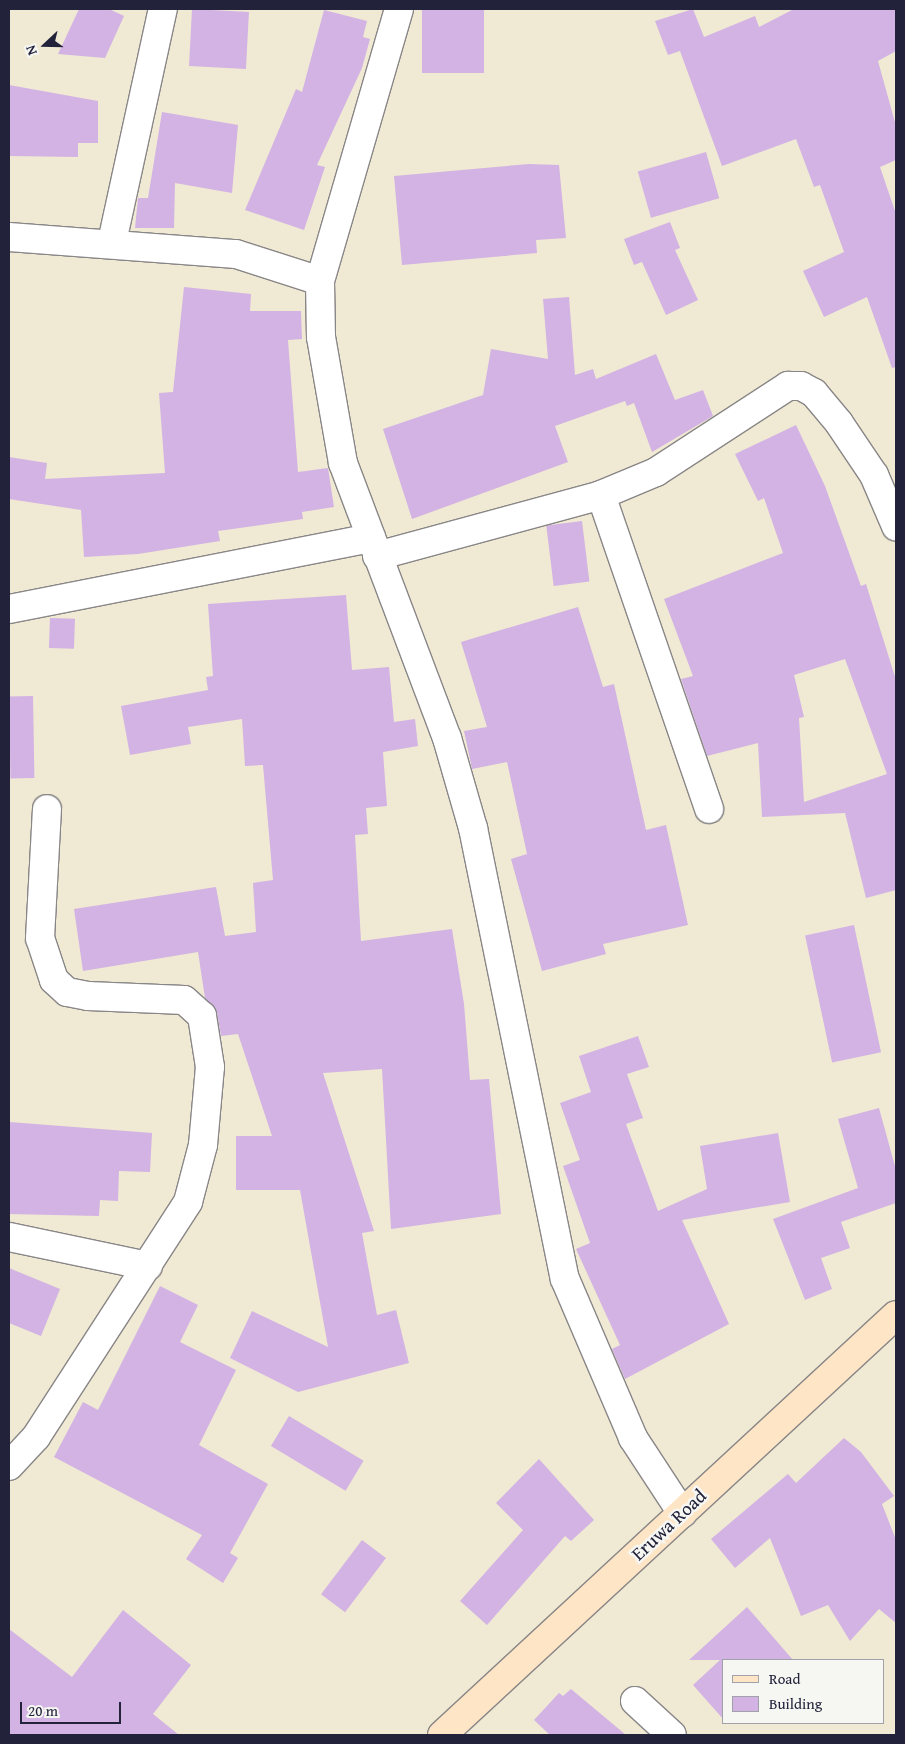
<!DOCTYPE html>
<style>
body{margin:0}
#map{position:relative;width:905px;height:1744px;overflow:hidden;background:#f0e9d3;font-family:"Gentium Book Plus",serif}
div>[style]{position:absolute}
.building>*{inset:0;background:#d2b3e4;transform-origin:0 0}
.roads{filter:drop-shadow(1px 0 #898687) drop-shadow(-1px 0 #898687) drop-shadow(0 1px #898687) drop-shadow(0 -1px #898687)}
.minor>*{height:28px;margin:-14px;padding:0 14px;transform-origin:14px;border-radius:14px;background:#fff}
.secondary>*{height:28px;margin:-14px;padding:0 14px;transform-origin:14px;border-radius:14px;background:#fee5c5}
span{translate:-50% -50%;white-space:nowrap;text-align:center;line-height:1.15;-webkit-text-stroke:5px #f6f6f2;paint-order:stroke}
.street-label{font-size:19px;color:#22223b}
.frame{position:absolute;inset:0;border:10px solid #22223b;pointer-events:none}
.legend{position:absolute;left:722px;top:1659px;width:162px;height:65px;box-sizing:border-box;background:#f6f6f2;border:1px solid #a1a1a9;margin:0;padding:6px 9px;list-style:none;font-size:15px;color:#22223b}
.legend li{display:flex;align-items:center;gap:10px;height:25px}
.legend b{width:25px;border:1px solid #a1a1a9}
.north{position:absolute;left:20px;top:20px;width:50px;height:50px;-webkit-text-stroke:4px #f6f6f2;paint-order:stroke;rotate:249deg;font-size:14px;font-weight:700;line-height:20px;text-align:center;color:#22223b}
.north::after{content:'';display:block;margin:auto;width:18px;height:22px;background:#22223b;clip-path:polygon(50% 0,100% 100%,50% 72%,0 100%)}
.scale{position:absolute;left:20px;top:1702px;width:101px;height:22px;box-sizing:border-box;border:2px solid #22223b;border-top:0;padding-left:6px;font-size:15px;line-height:18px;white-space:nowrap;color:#22223b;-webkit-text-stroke:4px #f6f6f2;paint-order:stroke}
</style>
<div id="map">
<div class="building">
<i style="clip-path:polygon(79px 9px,109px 9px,124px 16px,105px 58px,58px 54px)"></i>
<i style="left:192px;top:9px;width:57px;height:57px;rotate:3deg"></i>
<i style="left:422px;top:9px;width:62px;height:64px"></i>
<i style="clip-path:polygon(693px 9px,704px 37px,755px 16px,759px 27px,794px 9px,896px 9px,896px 51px,878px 61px,896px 126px,896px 160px,880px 167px,896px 214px,896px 367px,892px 368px,867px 297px,824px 317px,803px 271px,844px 252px,820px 185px,814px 187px,796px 139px,722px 166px,680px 51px,668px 55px,655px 21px)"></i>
<i style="clip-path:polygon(324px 10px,367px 21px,363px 37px,370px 39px,362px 68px,317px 165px,325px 167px,304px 230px,245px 210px,296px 89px,302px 92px)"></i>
<i style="clip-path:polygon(9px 85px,98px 101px,98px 143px,78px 143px,78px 157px,9px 156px)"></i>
<i style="clip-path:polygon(162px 112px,238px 125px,232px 193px,175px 183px,174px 228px,135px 228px,138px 198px,148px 198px)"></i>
<i style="left:706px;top:152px;width:48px;height:71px;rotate:74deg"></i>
<i style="clip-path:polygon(529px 164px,559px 165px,566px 238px,536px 240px,537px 253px,402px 265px,394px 176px)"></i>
<i style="clip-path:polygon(670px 222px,680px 248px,675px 250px,698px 300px,666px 315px,642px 262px,634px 265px,624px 239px)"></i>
<i style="clip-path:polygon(184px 287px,251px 294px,250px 311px,301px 311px,302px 339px,288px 340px,298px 472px,328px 468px,334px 507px,302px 512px,303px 519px,218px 531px,220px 541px,138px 554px,84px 557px,81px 510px,9px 499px,9px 457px,47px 463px,45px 479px,165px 473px,159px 393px,173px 392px)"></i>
<i style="clip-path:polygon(569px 297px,575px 375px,593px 369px,596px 379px,656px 354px,675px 400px,703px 390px,713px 416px,652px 452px,634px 403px,627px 406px,625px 401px,555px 426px,568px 462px,412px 519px,383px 429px,483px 395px,491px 349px,548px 359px,543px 299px)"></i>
<i style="clip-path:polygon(evenodd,796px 425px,825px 486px,861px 586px,866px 584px,896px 680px,896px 890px,866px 898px,845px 813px,762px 817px,758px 743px,707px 756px,681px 679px,693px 676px,664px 599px,783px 553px,764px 498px,758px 501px,735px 454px,796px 425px,845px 659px,887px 774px,804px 802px,799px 718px,804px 717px,794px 675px,845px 659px)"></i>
<i style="left:582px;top:521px;width:61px;height:36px;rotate:83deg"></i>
<i style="clip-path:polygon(346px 595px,352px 670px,389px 667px,394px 722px,415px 719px,418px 746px,383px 752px,387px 806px,366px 808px,368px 834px,355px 835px,361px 941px,452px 929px,464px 1004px,470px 1080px,489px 1079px,501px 1214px,391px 1229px,382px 1069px,323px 1073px,374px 1231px,362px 1233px,377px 1315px,396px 1310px,409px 1363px,298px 1392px,230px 1358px,252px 1311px,328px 1347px,300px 1190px,236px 1190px,236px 1136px,272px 1136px,238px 1034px,221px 1036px,217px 1013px,205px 998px,198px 952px,83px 971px,74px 909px,216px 887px,225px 936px,256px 932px,253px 883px,273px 880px,263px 765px,245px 766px,242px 719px,188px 727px,191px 744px,130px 755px,121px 706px,208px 690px,206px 677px,213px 676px,208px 604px)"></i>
<i style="clip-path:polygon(578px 607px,603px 687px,614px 684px,646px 830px,666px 825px,688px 925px,603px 944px,606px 954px,542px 971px,511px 859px,527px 854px,507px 762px,472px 769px,471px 764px,464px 731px,487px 727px,461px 642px)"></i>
<i style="left:50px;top:618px;width:25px;height:30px;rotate:2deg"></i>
<i style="left:33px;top:696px;width:82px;height:24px;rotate:89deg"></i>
<i style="left:854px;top:925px;width:130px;height:50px;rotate:78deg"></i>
<i style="clip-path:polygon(638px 1036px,649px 1067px,627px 1074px,643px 1118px,626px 1124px,658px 1211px,707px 1189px,700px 1146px,778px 1133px,790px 1202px,682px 1220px,729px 1324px,625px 1379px,612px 1349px,620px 1345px,576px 1249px,590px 1243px,563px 1166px,580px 1160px,560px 1103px,591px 1092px,579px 1056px)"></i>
<i style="clip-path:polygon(879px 1108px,896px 1170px,896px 1203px,841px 1222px,850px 1248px,821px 1258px,832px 1289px,805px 1300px,773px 1219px,858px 1188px,838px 1119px)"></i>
<i style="clip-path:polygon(9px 1122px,152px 1133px,150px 1172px,119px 1171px,118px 1201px,100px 1200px,99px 1216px,9px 1214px)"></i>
<i style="clip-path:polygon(9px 1268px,60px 1289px,41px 1336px,9px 1323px)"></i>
<i style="clip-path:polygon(160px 1286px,198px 1305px,180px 1342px,236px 1370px,199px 1445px,268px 1484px,230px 1553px,238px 1558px,223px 1583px,186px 1559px,202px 1535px,54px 1457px,83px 1402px,98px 1410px)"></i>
<i style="left:289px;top:1416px;width:87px;height:35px;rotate:31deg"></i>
<i style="clip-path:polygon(844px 1438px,861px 1452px,894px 1496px,882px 1504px,896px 1540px,896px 1623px,879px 1609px,850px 1641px,828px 1605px,801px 1616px,770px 1538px,735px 1568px,711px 1539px,788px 1474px,796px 1483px)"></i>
<i style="clip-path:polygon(539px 1459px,594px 1520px,571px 1541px,565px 1536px,487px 1625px,460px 1601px,523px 1530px,496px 1503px)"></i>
<i style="left:362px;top:1540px;width:30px;height:68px;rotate:37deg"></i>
<i style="clip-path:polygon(747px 1607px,793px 1660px,724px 1660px,724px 1720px,693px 1685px,720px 1660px,689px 1660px)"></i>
<i style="clip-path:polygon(123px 1610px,191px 1665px,153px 1714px,179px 1735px,9px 1735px,9px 1629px,72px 1677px)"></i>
<i style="clip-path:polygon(571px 1689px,626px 1735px,550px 1735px,534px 1720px,559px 1693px,563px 1696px)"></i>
</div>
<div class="roads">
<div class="minor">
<i style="left:399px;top:9px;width:283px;rotate:106.2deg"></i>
<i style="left:320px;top:281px;width:56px;rotate:89deg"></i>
<i style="left:321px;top:337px;width:128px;rotate:80.1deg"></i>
<i style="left:343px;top:463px;width:294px;rotate:69.3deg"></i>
<i style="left:447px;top:738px;width:94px;rotate:73.9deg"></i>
<i style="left:473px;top:828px;width:460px;rotate:78.5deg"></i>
<i style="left:565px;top:1279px;width:173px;rotate:66.8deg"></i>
<i style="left:633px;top:1438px;width:90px;rotate:56.8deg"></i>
<i style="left:9px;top:237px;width:228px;rotate:4.3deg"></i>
<i style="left:236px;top:254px;width:88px;rotate:17.8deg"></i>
<i style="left:112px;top:242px;width:239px;rotate:-77.7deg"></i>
<i style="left:601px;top:495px;width:332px;rotate:71deg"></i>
<i style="left:377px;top:556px;width:232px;rotate:-15.2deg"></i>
<i style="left:601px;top:495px;width:60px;rotate:-22.7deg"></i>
<i style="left:656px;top:472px;width:158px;rotate:-33.1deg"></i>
<i style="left:788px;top:386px;width:13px"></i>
<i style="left:801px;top:386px;width:15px;rotate:28deg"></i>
<i style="left:814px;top:393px;width:39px;rotate:50deg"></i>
<i style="left:839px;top:423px;width:63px;rotate:56.1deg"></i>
<i style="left:874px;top:475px;width:56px;rotate:66.7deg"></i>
<i style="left:9px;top:609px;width:369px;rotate:-11.1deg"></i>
<i style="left:9px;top:1237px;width:142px;rotate:11.8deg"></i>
<i style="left:9px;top:1466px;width:40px;rotate:-47deg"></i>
<i style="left:36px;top:1437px;width:280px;rotate:-57.1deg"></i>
<i style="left:188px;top:1202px;width:59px;rotate:-75.3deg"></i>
<i style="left:203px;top:1145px;width:78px;rotate:-84.9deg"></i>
<i style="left:210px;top:1067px;width:52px;rotate:-98.9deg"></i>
<i style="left:202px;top:1016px;width:24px;rotate:-138deg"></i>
<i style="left:184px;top:1000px;width:96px;rotate:-177.6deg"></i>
<i style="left:88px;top:996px;width:21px;rotate:-169deg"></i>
<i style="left:67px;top:992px;width:18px;rotate:-137deg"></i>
<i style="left:54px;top:980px;width:44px;rotate:-108.4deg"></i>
<i style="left:40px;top:938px;width:129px;rotate:-86.9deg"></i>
<i style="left:635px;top:1701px;width:50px;rotate:42.6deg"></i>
</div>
<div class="secondary">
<i style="left:442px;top:1735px;width:618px;rotate:-42.77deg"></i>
</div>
</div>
<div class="street-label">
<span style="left:669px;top:1525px;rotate:-43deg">Eruwa Road</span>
</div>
<div class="frame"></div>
<ul class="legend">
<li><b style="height:6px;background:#fee5c5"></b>Road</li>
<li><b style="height:14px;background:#d2b3e4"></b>Building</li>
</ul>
<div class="north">N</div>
<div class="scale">20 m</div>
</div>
